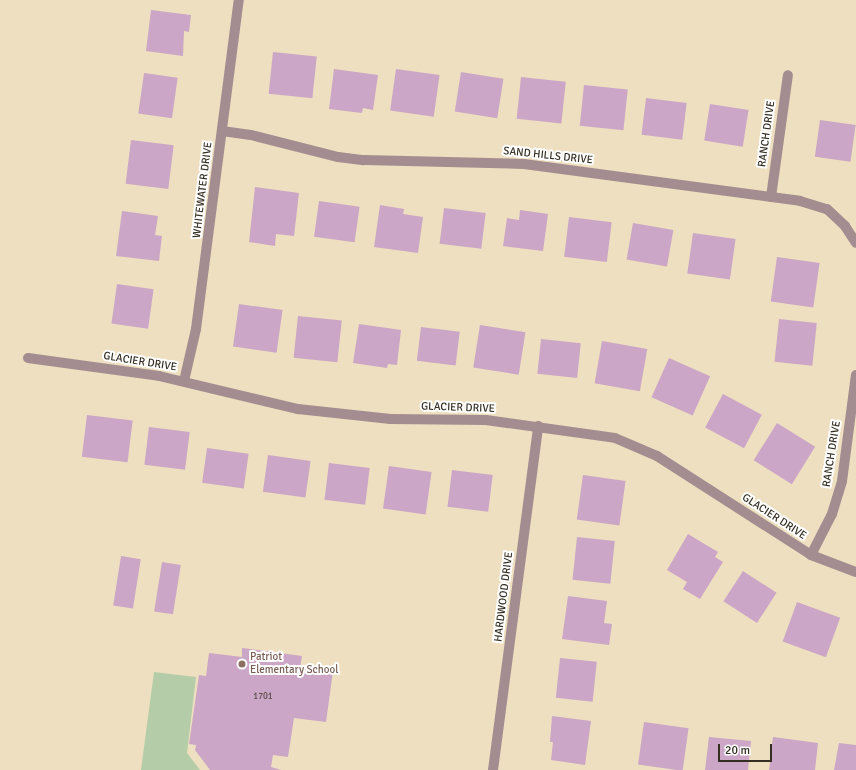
<!DOCTYPE html>
<style>
body{margin:0}
#map{position:relative;width:856px;height:770px;overflow:hidden;background:#eddfbf;font-family:Signika,sans-serif}
div>[style]{position:absolute}
.green>*{inset:0;background:#b4cda8}
.building>*{inset:0;background:#cca6c6;transform-origin:0 0}
.street>*{height:10px;margin:-5px;padding:0 5px;transform-origin:5px;border-radius:5px;background:#a48d90}
.dots>*{width:11px;height:11px;translate:-50% -50%;box-sizing:border-box;border:2px solid #fff;border-radius:50%}
span{translate:-50% -50%;white-space:nowrap;text-align:center;line-height:1.15;-webkit-text-stroke:4px #fff;paint-order:stroke}
.number-label{font-size:9px;color:#5a4c4b}
.number-label span{-webkit-text-stroke-width:0}
.street-label{font-size:11px;color:#342e22}
.education-label{font-size:11px;color:#785e54}
.left{translate:0 -50%;text-align:left}
.scale{position:absolute;left:718px;top:744px;width:54px;height:18px;box-sizing:border-box;border:2px solid #342e22;border-top:0;padding-left:5px;font-size:12px;line-height:14px;white-space:nowrap;color:#342e22;-webkit-text-stroke:3px #fff;paint-order:stroke}
</style>
<div id="map">
<div class="green">
<i style="clip-path:polygon(154px 672px,196px 677px,187px 753px,200px 770px,141px 770px)"></i>
</div>
<div class="building">
<i style="clip-path:polygon(151px 10px,191px 15px,189px 32px,184px 31px,183px 56px,146px 51px)"></i>
<i style="left:273px;top:52px;width:44px;height:42px;rotate:6deg"></i>
<i style="clip-path:polygon(334px 69px,378px 75px,373px 110px,363px 108px,362px 113px,329px 109px)"></i>
<i style="left:396px;top:69px;width:44px;height:42px;rotate:8deg"></i>
<i style="left:461px;top:72px;width:43px;height:40px;rotate:9deg"></i>
<i style="left:144px;top:73px;width:34px;height:41px;rotate:8deg"></i>
<i style="left:521px;top:77px;width:45px;height:42px;rotate:6deg"></i>
<i style="left:584px;top:85px;width:44px;height:41px;rotate:6deg"></i>
<i style="left:646px;top:98px;width:41px;height:37px;rotate:7deg"></i>
<i style="left:710px;top:104px;width:39px;height:37px;rotate:9deg"></i>
<i style="left:820px;top:120px;width:36px;height:37px;rotate:8deg"></i>
<i style="left:131px;top:140px;width:43px;height:44px;rotate:7deg"></i>
<i style="clip-path:polygon(255px 187px,299px 193px,294px 236px,276px 234px,275px 246px,249px 242px)"></i>
<i style="left:319px;top:201px;width:41px;height:36px;rotate:8deg"></i>
<i style="clip-path:polygon(380px 205px,404px 209px,403px 214px,423px 217px,418px 253px,374px 247px)"></i>
<i style="left:444px;top:208px;width:42px;height:36px;rotate:7deg"></i>
<i style="clip-path:polygon(520px 210px,548px 214px,543px 251px,503px 246px,507px 218px,519px 220px)"></i>
<i style="clip-path:polygon(122px 211px,158px 216px,155px 235px,162px 236px,159px 261px,116px 256px)"></i>
<i style="left:569px;top:217px;width:43px;height:40px;rotate:7deg"></i>
<i style="left:633px;top:223px;width:41px;height:37px;rotate:10deg"></i>
<i style="left:693px;top:233px;width:43px;height:41px;rotate:8deg"></i>
<i style="left:777px;top:257px;width:43px;height:45px;rotate:8deg"></i>
<i style="left:117px;top:284px;width:37px;height:40px;rotate:8deg"></i>
<i style="left:239px;top:304px;width:44px;height:43px;rotate:8deg"></i>
<i style="left:298px;top:316px;width:44px;height:42px;rotate:6deg"></i>
<i style="left:779px;top:319px;width:38px;height:43px;rotate:6deg"></i>
<i style="clip-path:polygon(359px 324px,401px 330px,397px 365px,388px 364px,387px 368px,353px 363px)"></i>
<i style="left:480px;top:325px;width:46px;height:43px;rotate:9deg"></i>
<i style="left:421px;top:327px;width:39px;height:34px;rotate:7deg"></i>
<i style="left:541px;top:339px;width:40px;height:35px;rotate:6deg"></i>
<i style="left:602px;top:341px;width:46px;height:43px;rotate:10deg"></i>
<i style="left:669px;top:358px;width:45px;height:43px;rotate:24deg"></i>
<i style="left:723px;top:394px;width:44px;height:38px;rotate:28deg"></i>
<i style="left:87px;top:415px;width:46px;height:42px;rotate:7deg"></i>
<i style="left:777px;top:423px;width:45px;height:44px;rotate:32deg"></i>
<i style="left:149px;top:427px;width:41px;height:38px;rotate:7deg"></i>
<i style="left:207px;top:448px;width:42px;height:35px;rotate:8deg"></i>
<i style="left:268px;top:455px;width:43px;height:37px;rotate:8deg"></i>
<i style="left:329px;top:463px;width:41px;height:37px;rotate:7deg"></i>
<i style="left:389px;top:466px;width:43px;height:43px;rotate:8deg"></i>
<i style="left:452px;top:470px;width:41px;height:37px;rotate:7deg"></i>
<i style="left:583px;top:475px;width:43px;height:45px;rotate:8deg"></i>
<i style="clip-path:polygon(688px 534px,718px 552px,715px 557px,723px 562px,700px 599px,683px 589px,687px 582px,667px 570px)"></i>
<i style="left:577px;top:537px;width:38px;height:43px;rotate:6deg"></i>
<i style="left:121px;top:556px;width:20px;height:50px;rotate:9deg"></i>
<i style="left:162px;top:562px;width:19px;height:50px;rotate:9deg"></i>
<i style="left:743px;top:571px;width:40px;height:36px;rotate:33deg"></i>
<i style="clip-path:polygon(568px 596px,607px 601px,604px 623px,612px 624px,609px 645px,562px 639px)"></i>
<i style="left:797px;top:602px;width:46px;height:42px;rotate:20deg"></i>
<i style="clip-path:polygon(242px 648px,302px 656px,300px 667px,333px 671px,326px 722px,294px 718px,288px 757px,273px 755px,271px 767px,281px 770px,210px 770px,195px 750px,196px 745px,189px 744px,199px 675px,206px 676px,209px 653px,242px 657px)"></i>
<i style="left:560px;top:658px;width:37px;height:40px;rotate:6deg"></i>
<i style="clip-path:polygon(552px 716px,591px 721px,585px 765px,551px 760px,553px 742px,550px 742px)"></i>
<i style="left:644px;top:722px;width:45px;height:43px;rotate:8deg"></i>
<i style="clip-path:polygon(709px 737px,751px 741px,748px 770px,705px 770px)"></i>
<i style="clip-path:polygon(773px 737px,818px 743px,815px 770px,769px 770px)"></i>
<i style="clip-path:polygon(839px 743px,856px 745px,856px 770px,834px 770px)"></i>
</div>
<div class="street">
<i style="left:222px;top:131px;width:29px;rotate:8deg"></i>
<i style="left:251px;top:135px;width:90px;rotate:14.2deg"></i>
<i style="left:338px;top:157px;width:26px;rotate:7deg"></i>
<i style="left:364px;top:160px;width:160px;rotate:1.4deg"></i>
<i style="left:524px;top:164px;width:278px;rotate:7.6deg"></i>
<i style="left:800px;top:201px;width:28px;rotate:17deg"></i>
<i style="left:827px;top:209px;width:25px;rotate:43deg"></i>
<i style="left:845px;top:226px;width:20px;rotate:57deg"></i>
<i style="left:771px;top:197px;width:123px;rotate:-82.1deg"></i>
<i style="left:28px;top:358px;width:132px;rotate:7.8deg"></i>
<i style="left:159px;top:376px;width:143px;rotate:13.4deg"></i>
<i style="left:298px;top:409px;width:93px;rotate:6.2deg"></i>
<i style="left:390px;top:419px;width:96px;rotate:0.6deg"></i>
<i style="left:486px;top:420px;width:130px;rotate:7.9deg"></i>
<i style="left:615px;top:438px;width:46px;rotate:23.2deg"></i>
<i style="left:657px;top:456px;width:183px;rotate:32.7deg"></i>
<i style="left:811px;top:555px;width:48px;rotate:20.7deg"></i>
<i style="left:184px;top:381px;width:53px;rotate:-77deg"></i>
<i style="left:196px;top:329px;width:332px;rotate:-82.6deg"></i>
<i style="left:811px;top:555px;width:46px;rotate:-62.9deg"></i>
<i style="left:832px;top:514px;width:34px;rotate:-73deg"></i>
<i style="left:842px;top:481px;width:107px;rotate:-82.5deg"></i>
<i style="left:493px;top:770px;width:347px;rotate:-82.5deg"></i>
</div>
<div class="dots">
<i style="left:242px;top:664px;background:#8d6e63"></i>
</div>
<div class="number-label">
<span style="left:263px;top:697px">1701</span>
</div>
<div class="street-label">
<span style="left:767px;top:134px;rotate:-82deg">RANCH DRIVE</span>
<span style="left:548px;top:156px;rotate:6deg">SAND HILLS DRIVE</span>
<span style="left:203px;top:190px;rotate:-83deg">WHITEWATER DRIVE</span>
<span style="left:140px;top:362px;rotate:9deg">GLACIER DRIVE</span>
<span style="left:458px;top:408px;rotate:2deg">GLACIER DRIVE</span>
<span style="left:832px;top:454px;rotate:-81deg">RANCH DRIVE</span>
<span style="left:774px;top:517px;rotate:33deg">GLACIER DRIVE</span>
<span style="left:504px;top:597px;rotate:-83deg">HARDWOOD DRIVE</span>
</div>
<div class="education-label">
<span class="left" style="left:250px;top:664px">Patriot<br>Elementary School</span>
</div>
<div class="scale">20 m</div>
</div>
